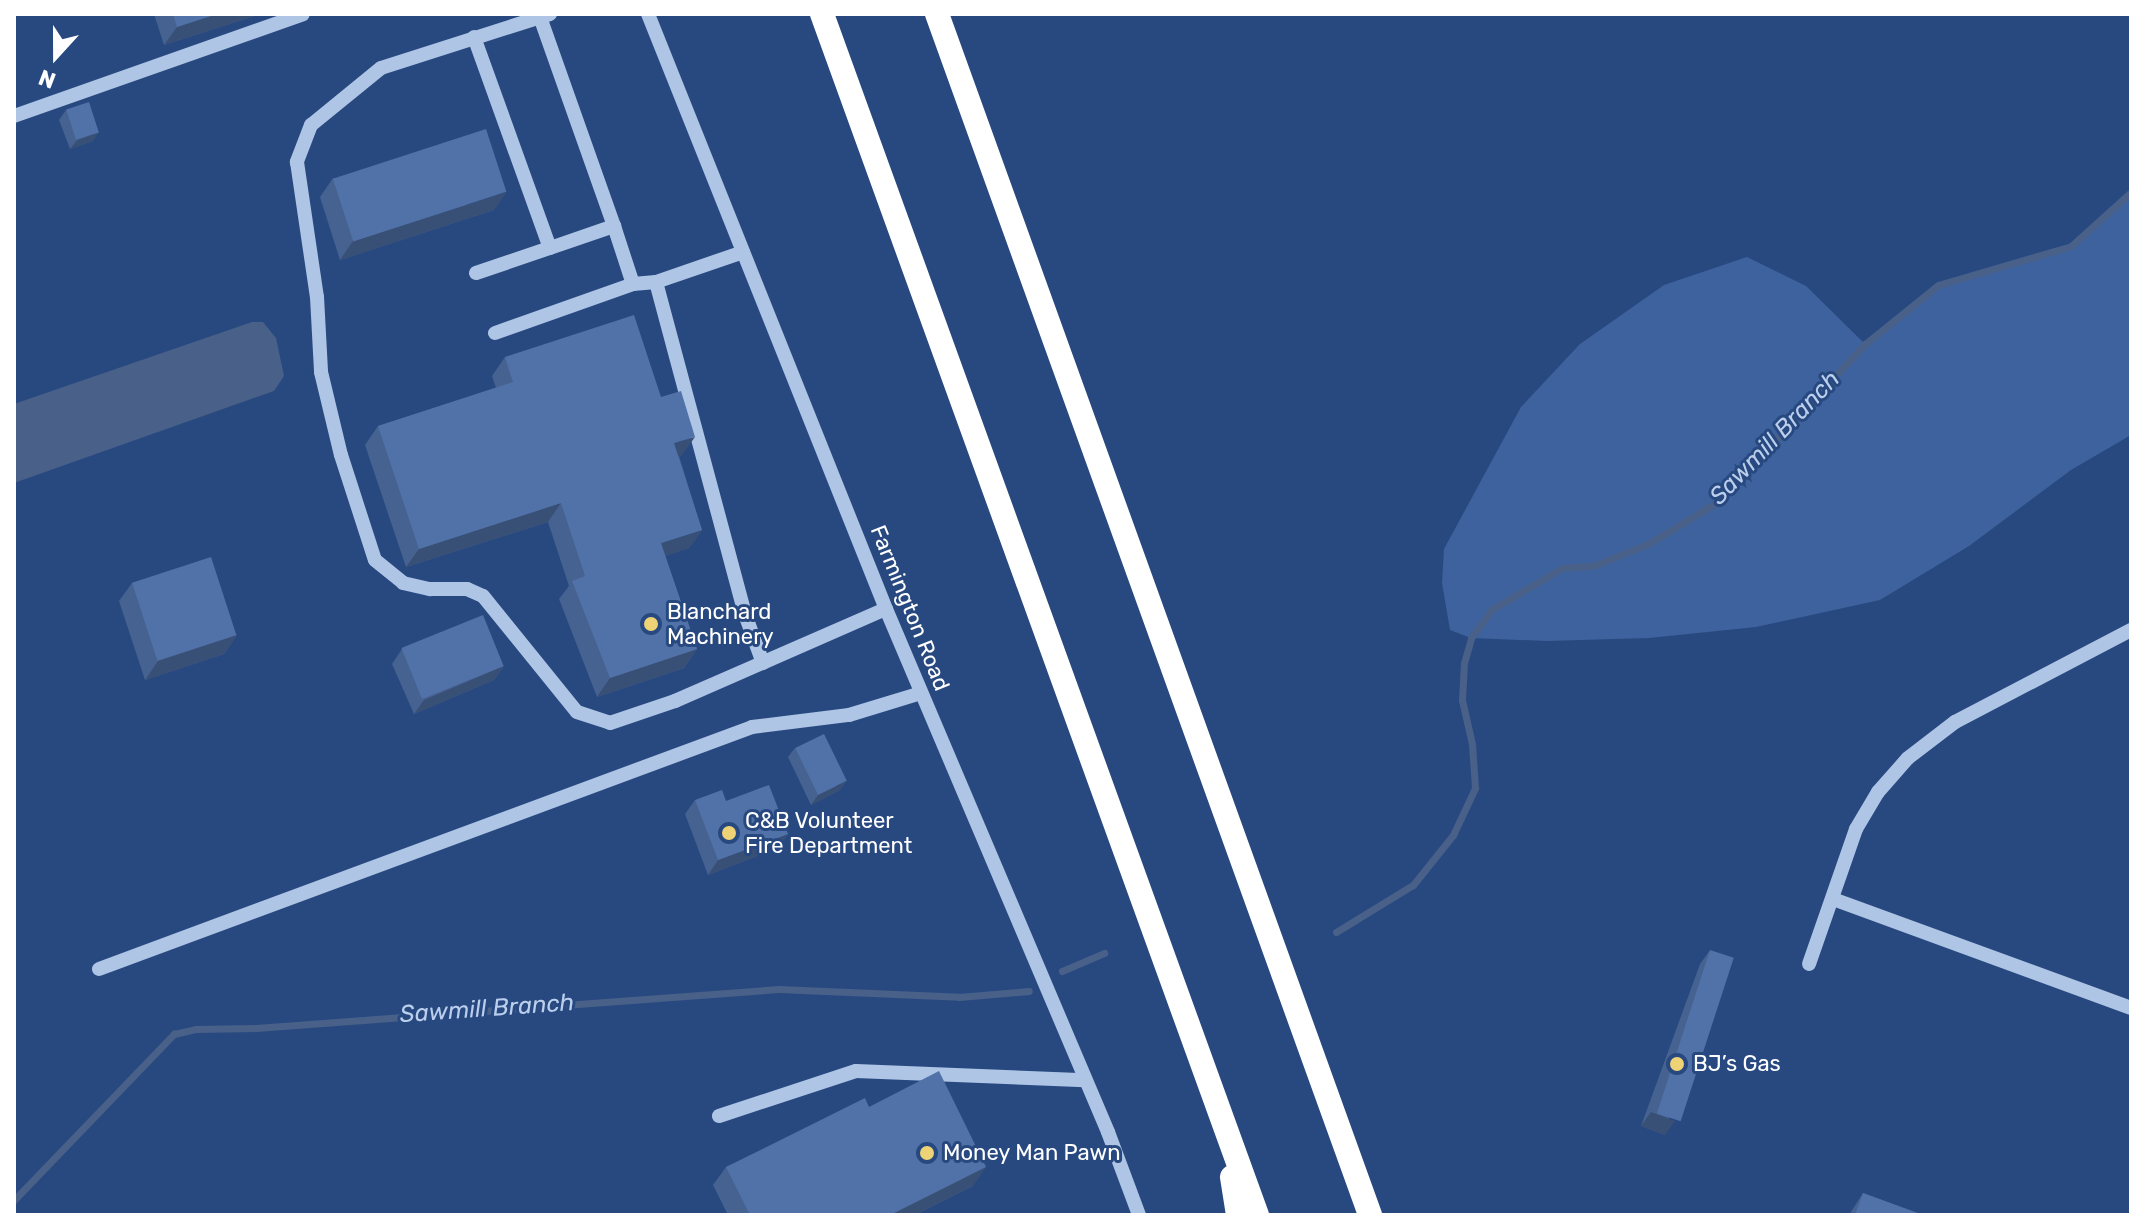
<!DOCTYPE html>
<meta charset="utf-8">
<style>
body{margin:0}
#map{position:relative;width:2145px;height:1229px;overflow:hidden;background:#284980;font-family:Rubik,sans-serif}
div>[style]{position:absolute}
.green>*{inset:0;background:#3d629d}
.water>*{inset:0;background:#496088}
.stream>*{height:7px;margin:-3.5px;padding:0 3.5px;transform-origin:3.5px;border-radius:3.5px;background:#496088}
.minor>*{height:14px;margin:-7px;padding:0 7px;transform-origin:7px;border-radius:7px;background:#afc5e5}
.highway>*{height:24px;margin:-12px;padding:0 12px;transform-origin:12px;border-radius:12px;background:#fff}
.wall>*{inset:0;background:#466290}
.shaded-wall>*{inset:0;background:#395076}
.building>*{inset:0;background:#5172a8;transform-origin:0 0}
.dots>*{width:22px;height:22px;translate:-50% -50%;box-sizing:border-box;border:4px solid #284980;border-radius:50%}
span{translate:-50% -50%;white-space:nowrap;text-align:center;line-height:1.15;-webkit-text-stroke:6px #284980;paint-order:stroke}
.street-label{font-size:22px;color:#fff}
.poi-label{font-size:22px;color:#fff}
.left{translate:0 -50%;text-align:left}
.water-label{font-size:24px;color:#bbcfed;font-style:italic}
.frame{position:absolute;inset:0;border:16px solid #fff;pointer-events:none}
.north{position:absolute;left:16px;top:16px;width:80px;height:80px;-webkit-text-stroke:6px #284980;paint-order:stroke;rotate:201deg;font-size:22px;font-weight:700;line-height:32px;text-align:center;color:#fff}
.north::after{content:'';display:block;margin:auto;width:28px;height:36px;background:#fff;clip-path:polygon(50% 0,100% 100%,50% 72%,0 100%)}
</style>
<div id="map">
<div class="green">
<i style="clip-path:polygon(2131px 192px,2131px 435px,2071px 470px,1969px 546px,1880px 600px,1756px 627px,1649px 638px,1547px 641px,1471px 638px,1450px 630px,1442px 583px,1444px 549px,1521px 407px,1580px 344px,1664px 285px,1747px 257px,1806px 286px,1865px 344px,1938px 285px,2071px 246px)"></i>
</div>
<div class="water">
<i style="clip-path:polygon(252px 322px,263px 322px,276px 338px,284px 376px,274px 391px,14px 483px,14px 404px)"></i>
</div>
<div class="stream">
<i style="left:1336px;top:932px;width:90px;rotate:-31.4deg"></i>
<i style="left:1413px;top:885px;width:64px;rotate:-51.3deg"></i>
<i style="left:1453px;top:835px;width:52px;rotate:-64.9deg"></i>
<i style="left:1475px;top:788px;width:44px;rotate:-93.9deg"></i>
<i style="left:1472px;top:744px;width:45px;rotate:-102.8deg"></i>
<i style="left:1462px;top:700px;width:37px;rotate:-87deg"></i>
<i style="left:1464px;top:663px;width:26px;rotate:-74deg"></i>
<i style="left:1471px;top:638px;width:34px;rotate:-54deg"></i>
<i style="left:1491px;top:610px;width:82px;rotate:-30.6deg"></i>
<i style="left:1562px;top:568px;width:31px;rotate:-4deg"></i>
<i style="left:1593px;top:566px;width:59px;rotate:-21.8deg"></i>
<i style="left:1648px;top:544px;width:83px;rotate:-31.2deg"></i>
<i style="left:1719px;top:501px;width:214px;rotate:-47.1deg"></i>
<i style="left:1865px;top:344px;width:94px;rotate:-38.9deg"></i>
<i style="left:1938px;top:285px;width:139px;rotate:-16.3deg"></i>
<i style="left:2071px;top:246px;width:81px;rotate:-42deg"></i>
<i style="left:1062px;top:971px;width:46px;rotate:-23.2deg"></i>
<i style="left:14px;top:1200px;width:231px;rotate:-46.1deg"></i>
<i style="left:174px;top:1034px;width:23px;rotate:-13deg"></i>
<i style="left:196px;top:1029px;width:60px;rotate:-1deg"></i>
<i style="left:256px;top:1028px;width:524px;rotate:-4.26deg"></i>
<i style="left:779px;top:989px;width:180px;rotate:2.5deg"></i>
<i style="left:959px;top:997px;width:70px;rotate:-4.9deg"></i>
</div>
<div class="minor">
<i style="left:550px;top:14px;width:177px;rotate:162.3deg"></i>
<i style="left:381px;top:68px;width:90px;rotate:140.8deg"></i>
<i style="left:311px;top:125px;width:40px;rotate:111deg"></i>
<i style="left:297px;top:162px;width:136px;rotate:81.6deg"></i>
<i style="left:317px;top:297px;width:75px;rotate:86.9deg"></i>
<i style="left:321px;top:372px;width:85px;rotate:76.5deg"></i>
<i style="left:341px;top:455px;width:110px;rotate:72.1deg"></i>
<i style="left:375px;top:560px;width:36px;rotate:39deg"></i>
<i style="left:403px;top:583px;width:28px;rotate:13deg"></i>
<i style="left:430px;top:589px;width:37px"></i>
<i style="left:467px;top:589px;width:17px;rotate:24deg"></i>
<i style="left:483px;top:596px;width:149px;rotate:51deg"></i>
<i style="left:577px;top:712px;width:35px;rotate:18deg"></i>
<i style="left:610px;top:723px;width:69px;rotate:-18.7deg"></i>
<i style="left:675px;top:701px;width:230px;rotate:-23.6deg"></i>
<i style="left:648px;top:14px;width:641px;rotate:68.2deg"></i>
<i style="left:886px;top:609px;width:568px;rotate:67deg"></i>
<i style="left:1108px;top:1132px;width:89px;rotate:69.5deg"></i>
<i style="left:540px;top:17px;width:222px;rotate:70.5deg"></i>
<i style="left:474px;top:37px;width:224px;rotate:70.2deg"></i>
<i style="left:550px;top:248px;width:68px;rotate:-19deg"></i>
<i style="left:614px;top:226px;width:61px;rotate:71.9deg"></i>
<i style="left:14px;top:116px;width:306px;rotate:-19.4deg"></i>
<i style="left:476px;top:273px;width:78px;rotate:-18.7deg"></i>
<i style="left:656px;top:282px;width:347px;rotate:75deg"></i>
<i style="left:746px;top:617px;width:49px;rotate:69.7deg"></i>
<i style="left:495px;top:333px;width:146px;rotate:-19.5deg"></i>
<i style="left:633px;top:284px;width:23px;rotate:-5deg"></i>
<i style="left:656px;top:282px;width:92px;rotate:-19deg"></i>
<i style="left:1833px;top:899px;width:317px;rotate:20.1deg"></i>
<i style="left:1809px;top:964px;width:143px;rotate:-70.8deg"></i>
<i style="left:1856px;top:829px;width:43px;rotate:-59.3deg"></i>
<i style="left:1878px;top:792px;width:45px;rotate:-48.6deg"></i>
<i style="left:1908px;top:758px;width:59px;rotate:-37.5deg"></i>
<i style="left:1955px;top:722px;width:199px;rotate:-27.6deg"></i>
<i style="left:99px;top:969px;width:696px;rotate:-20.33deg"></i>
<i style="left:752px;top:727px;width:98px;rotate:-7.1deg"></i>
<i style="left:849px;top:715px;width:75px;rotate:-17deg"></i>
<i style="left:719px;top:1116px;width:144px;rotate:-18.2deg"></i>
<i style="left:856px;top:1071px;width:229px;rotate:2.3deg"></i>
</div>
<div class="highway">
<i style="left:822px;top:14px;width:1277px;rotate:70.09deg"></i>
<i style="left:937px;top:14px;width:1277px;rotate:70.17deg"></i>
<i style="left:1232px;top:1177px;width:38px;rotate:81deg"></i>
</div>
<div class="wall">
<i style="clip-path:polygon(154px 14px,261px 14px,164px 45px)"></i>
<i style="clip-path:polygon(66px 110px,93px 141px,70px 149px,59px 120px)"></i>
<i style="clip-path:polygon(333px 178px,494px 210px,340px 260px,320px 197px)"></i>
<i style="clip-path:polygon(505px 357px,661px 397px,682px 455px,679px 456px,702px 530px,689px 548px,665px 556px,697px 649px,684px 668px,597px 697px,559px 599px,569px 586px,548px 522px,406px 567px,365px 445px,378px 426px,496px 388px,492px 376px)"></i>
<i style="clip-path:polygon(132px 583px,237px 635px,224px 654px,145px 680px,119px 601px)"></i>
<i style="clip-path:polygon(402px 649px,504px 666px,494px 680px,414px 714px,392px 664px)"></i>
<i style="clip-path:polygon(795px 748px,840px 790px,811px 805px,788px 757px)"></i>
<i style="clip-path:polygon(695px 800px,726px 801px,788px 834px,778px 848px,708px 875px,685px 814px)"></i>
<i style="clip-path:polygon(1710px 950px,1665px 1135px,1641px 1126px,1700px 964px)"></i>
<i style="clip-path:polygon(869px 1107px,973px 1186px,915px 1215px,728px 1215px,713px 1185px,726px 1167px)"></i>
<i style="clip-path:polygon(1863px 1193px,1923px 1215px,1849px 1215px)"></i>
</div>
<div class="shaded-wall">
<i style="clip-path:polygon(217px 14px,261px 14px,164px 45px,177px 27px)"></i>
<i style="clip-path:polygon(99px 132px,93px 141px,70px 149px,77px 140px)"></i>
<i style="clip-path:polygon(507px 192px,494px 210px,340px 260px,353px 241px)"></i>
<i style="clip-path:polygon(695px 437px,682px 455px,661px 462px,674px 443px)"></i>
<i style="clip-path:polygon(561px 503px,548px 522px,406px 567px,419px 549px)"></i>
<i style="clip-path:polygon(702px 530px,689px 548px,648px 562px,661px 543px)"></i>
<i style="clip-path:polygon(237px 635px,224px 654px,145px 680px,158px 661px)"></i>
<i style="clip-path:polygon(697px 649px,684px 668px,597px 697px,610px 678px)"></i>
<i style="clip-path:polygon(504px 666px,494px 680px,414px 714px,424px 700px)"></i>
<i style="clip-path:polygon(847px 781px,840px 790px,811px 805px,818px 795px)"></i>
<i style="clip-path:polygon(788px 834px,778px 848px,708px 875px,718px 860px)"></i>
<i style="clip-path:polygon(1651px 1112px,1675px 1121px,1665px 1135px,1641px 1126px)"></i>
<i style="clip-path:polygon(986px 1167px,973px 1186px,915px 1215px,890px 1215px)"></i>
</div>
<div class="building">
<i style="clip-path:polygon(173px 14px,217px 14px,177px 27px)"></i>
<i style="left:89px;top:102px;width:32px;height:24px;rotate:72deg"></i>
<i style="left:486px;top:129px;width:66px;height:161px;rotate:72deg"></i>
<i style="clip-path:polygon(634px 315px,661px 397px,681px 391px,695px 437px,674px 443px,702px 530px,661px 543px,697px 649px,610px 678px,572px 581px,585px 576px,561px 503px,419px 549px,378px 426px,513px 382px,505px 357px)"></i>
<i style="left:211px;top:557px;width:82px;height:83px;rotate:72deg"></i>
<i style="left:483px;top:615px;width:55px;height:88px;rotate:68deg"></i>
<i style="left:824px;top:734px;width:52px;height:32px;rotate:64deg"></i>
<i style="clip-path:polygon(769px 785px,788px 834px,718px 860px,695px 800px,722px 790px,726px 801px)"></i>
<i style="left:1710px;top:950px;width:25px;height:172px;rotate:18deg"></i>
<i style="clip-path:polygon(939px 1071px,986px 1167px,890px 1215px,750px 1215px,726px 1167px,865px 1098px,869px 1107px)"></i>
<i style="clip-path:polygon(1863px 1193px,1923px 1215px,1855px 1215px)"></i>
</div>
<div class="dots">
<i style="left:651px;top:624px;background:#edd276"></i>
<i style="left:729px;top:833px;background:#edd276"></i>
<i style="left:1677px;top:1064px;background:#edd276"></i>
<i style="left:927px;top:1153px;background:#edd276"></i>
</div>
<div class="street-label">
<span style="left:910px;top:608px;rotate:68deg">Farmington Road</span>
</div>
<div class="poi-label">
<span class="left" style="left:667px;top:624px">Blanchard<br>Machinery</span>
<span class="left" style="left:745px;top:833px">C&amp;B Volunteer<br>Fire Department</span>
<span class="left" style="left:1693px;top:1064px">BJ’s Gas</span>
<span class="left" style="left:943px;top:1153px">Money Man Pawn</span>
</div>
<div class="water-label">
<span style="left:1775px;top:438px;rotate:-46deg">Sawmill Branch</span>
<span style="left:487px;top:1009px;rotate:-4deg">Sawmill Branch</span>
</div>
<div class="frame"></div>
<div class="north">N</div>
</div>
